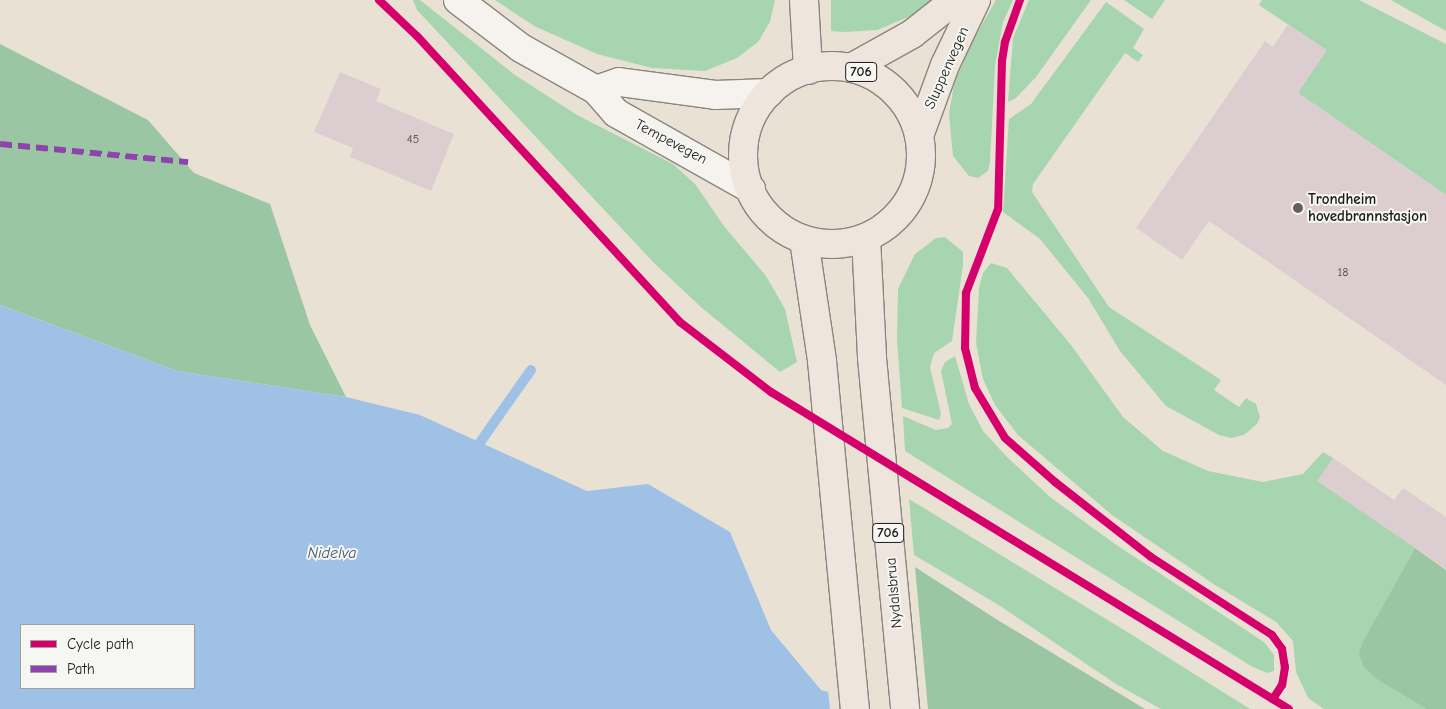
<!DOCTYPE html>
<style>
body{margin:0}
#map{position:relative;width:1446px;height:709px;overflow:hidden;background:#e9e2d4;font-family:"Comic Neue",sans-serif}
div>[style]{position:absolute}
.green>*{inset:0;background:#a7d5b0}
.forest>*{inset:0;background:#9bc6a4}
.water>*{inset:0;background:#a0c1e6}
.pier>*{inset:0;background:#e9e2d4}
.stream>*{height:10px;margin:-5px;padding:0 5px;transform-origin:5px;border-radius:5px;background:#a0c1e6}
.building>*{inset:0;background:#dcced0}
.roads{filter:drop-shadow(1px 0 #89857e) drop-shadow(-1px 0 #89857e) drop-shadow(0 1px #89857e) drop-shadow(0 -1px #89857e)}
.secondary>*{height:28px;margin:-14px;padding:0 14px;transform-origin:14px;border-radius:14px;background:#f6f2ee}
.highway>*{height:28px;margin:-14px;padding:0 14px;transform-origin:14px;border-radius:14px;background:#eee5dd}
.highway>.ring{margin:-14px;padding:0;box-sizing:content-box;background:none;border:28px solid #eee5dd;border-radius:50%}
.quiet>*{height:6px;margin-top:-3px;transform-origin:0;background:repeating-linear-gradient(90deg,#8e44ad 0 12px,transparent 0 18px)}
.cycleway>*{height:8px;margin:-4px;padding:0 4px;transform-origin:4px;border-radius:4px;background:#d6006c}
.dots>*{width:14px;height:14px;translate:-50% -50%;box-sizing:border-box;border:2px solid #f6f6f2;border-radius:50%}
span{translate:-50% -50%;white-space:nowrap;text-align:center;line-height:1.15;-webkit-text-stroke:4px #f6f6f2;paint-order:stroke}
.number-label{font-size:12px;color:#4c4849}
.number-label span{-webkit-text-stroke-width:0}
.shield-label span{padding:1px 4px;background:#f6f6f2;border:1px solid;border-radius:4px;-webkit-text-stroke-width:0}
.shield-label{font-size:14px;color:#1c1c1c;font-weight:700}
.street-label{font-size:15px;color:#1c1c1c}
.poi-label{font-size:15px;color:#1c1c1c;font-weight:700}
.left{translate:0 -50%;text-align:left}
.water-label{font-size:16px;color:#445870;font-style:italic}
.legend{position:absolute;left:20px;top:624px;width:175px;height:65px;box-sizing:border-box;background:#f6f6f2;border:1px solid #9f9f9c;margin:0;padding:6px 9px;list-style:none;font-size:15px;color:#1c1c1c}
.legend li{display:flex;align-items:center;gap:10px;height:25px}
.legend b{width:25px;border:1px solid #9f9f9c}
</style>
<div id="map">
<div class="green">
<i style="clip-path:polygon(413px 0,420px 0,515px 75px,577px 115px,673px 164px,695px 184px,724px 226px,766px 276px,785px 309px,797px 362px,780px 372px,702px 308px,654px 263px,417px 10px)"></i>
<i style="clip-path:polygon(495px 0,775px 0,770px 22px,758px 42px,737px 58px,705px 71px,652px 68px,597px 54px,534px 26px)"></i>
<i style="clip-path:polygon(831px 0,934px 0,913px 15px,877px 30px,845px 32px,831px 31px)"></i>
<i style="clip-path:polygon(996px 0,1013px 0,1003px 22px,995px 66px,990px 162px,988px 171px,978px 178px,969px 176px,953px 156px,949px 114px,954px 84px,972px 42px)"></i>
<i style="clip-path:polygon(1029px 0,1091px 0,1036px 77px,1016px 98px,1008px 102px,1013px 38px)"></i>
<i style="clip-path:polygon(1124px 0,1165px 0,1152px 19px)"></i>
<i style="clip-path:polygon(1262px 0,1359px 0,1446px 44px,1446px 195px,1298px 93px,1323px 48px,1259px 5px)"></i>
<i style="clip-path:polygon(1391px 0,1446px 0,1446px 31px)"></i>
<i style="clip-path:polygon(1106px 2px,1144px 29px,1133px 48px,1143px 55px,1138px 62px,1125px 53px,1033px 184px,1032px 192px,1109px 307px,1221px 380px,1214px 390px,1239px 407px,1246px 398px,1256px 404px,1260px 417px,1257px 424px,1244px 435px,1231px 438px,1219px 435px,1166px 406px,1120px 351px,1088px 298px,1040px 239px,1003px 212px,1009px 119px,1031px 104px)"></i>
<i style="clip-path:polygon(945px 237px,963px 252px,963px 265px,952px 341px,934px 353px,930px 367px,941px 414px,939px 420px,902px 408px,897px 339px,898px 289px,915px 254px,936px 238px)"></i>
<i style="clip-path:polygon(991px 263px,1007px 268px,1071px 345px,1123px 417px,1163px 451px,1208px 471px,1263px 482px,1303px 474px,1323px 452px,1333px 458px,1415px 548px,1363px 641px,1378px 680px,1426px 709px,1324px 709px,1308px 698px,1296px 672px,1293px 641px,1276px 622px,1215px 585px,1112px 515px,1018px 435px,995px 405px,983px 379px,976px 343px,979px 288px,983px 273px)"></i>
<i style="clip-path:polygon(955px 356px,969px 404px,983px 431px,1007px 457px,1050px 497px,1115px 544px,1264px 642px,1274px 655px,1274px 671px,1267px 673px,1251px 666px,905px 451px,903px 416px,936px 430px,948px 428px,952px 424px,941px 371px,945px 362px)"></i>
<i style="clip-path:polygon(909px 499px,1129px 633px,1250px 709px,1161px 709px,1116px 684px,997px 604px,914px 555px)"></i>
</div>
<div class="forest">
<i style="clip-path:polygon(0 44px,148px 120px,194px 173px,270px 204px,310px 325px,346px 397px,177px 371px,0 305px)"></i>
<i style="clip-path:polygon(1415px 548px,1446px 570px,1446px 709px,1426px 709px,1378px 680px,1364px 667px,1359px 654px,1363px 641px)"></i>
<i style="clip-path:polygon(915px 567px,996px 619px,1145px 709px,928px 709px)"></i>
</div>
<div class="water">
<i style="clip-path:polygon(evenodd,0 305px,177px 371px,346px 397px,420px 415px,587px 491px,648px 484px,730px 532px,771px 630px,821px 690px,891px 709px,0 709px,0 305px,21px 625px,194px 625px,194px 688px,21px 688px,21px 625px)"></i>
</div>
<div class="pier">
<i style="clip-path:polygon(828px 690px,892px 707px,894px 709px,830px 709px)"></i>
</div>
<div class="stream">
<i style="left:474px;top:451px;width:99px;rotate:-54.9deg"></i>
</div>
<div class="building">
<i style="clip-path:polygon(1288px 24px,1327px 50px,1298px 93px,1446px 195px,1446px 385px,1209px 221px,1182px 260px,1136px 228px,1265px 41px,1273px 47px)"></i>
<i style="clip-path:polygon(340px 72px,381px 89px,376px 101px,454px 134px,431px 191px,350px 157px,353px 148px,314px 132px)"></i>
<i style="clip-path:polygon(1333px 458px,1394px 500px,1403px 488px,1446px 517px,1446px 569px,1317px 481px)"></i>
</div>
<div class="roads">
<div class="secondary">
<i style="left:458px;top:0;width:79px;rotate:37.3deg"></i>
<i style="left:521px;top:48px;width:86px;rotate:29.2deg"></i>
<i style="left:596px;top:90px;width:30px;rotate:49deg"></i>
<i style="left:616px;top:113px;width:155px;rotate:29.4deg"></i>
<i style="left:596px;top:90px;width:24px;rotate:-19deg"></i>
<i style="left:619px;top:82px;width:97px;rotate:7.7deg"></i>
<i style="left:715px;top:95px;width:54px;rotate:-2.1deg"></i>
</div>
<div class="highway">
<i style="left:804px;top:0;width:70px;rotate:86.7deg"></i>
<i class="ring" style="left:743px;top:66px;width:150px;height:150px"></i>
<i style="left:851px;top:68px;width:70px;rotate:-29.1deg"></i>
<i style="left:912px;top:34px;width:55px;rotate:-38.3deg"></i>
<i style="left:919px;top:136px;width:76px;rotate:-69.9deg"></i>
<i style="left:945px;top:65px;width:72px;rotate:-64.5deg"></i>
<i style="left:866px;top:238px;width:120px;rotate:87.1deg"></i>
<i style="left:872px;top:358px;width:353px;rotate:84.6deg"></i>
<i style="left:804px;top:240px;width:122px;rotate:81.5deg"></i>
<i style="left:822px;top:361px;width:350px;rotate:84.6deg"></i>
</div>
</div>
<div class="quiet">
<i style="left:0;top:144px;width:189px;rotate:5.5deg"></i>
</div>
<div class="cycleway">
<i style="left:379px;top:0;width:52px;rotate:43.5deg"></i>
<i style="left:417px;top:36px;width:389px;rotate:47.4deg"></i>
<i style="left:680px;top:322px;width:115px;rotate:37.6deg"></i>
<i style="left:771px;top:392px;width:607px;rotate:31.47deg"></i>
<i style="left:1020px;top:0;width:45px;rotate:109.7deg"></i>
<i style="left:1005px;top:42px;width:19px;rotate:99deg"></i>
<i style="left:1002px;top:61px;width:148px;rotate:91.5deg"></i>
<i style="left:998px;top:209px;width:90px;rotate:110.9deg"></i>
<i style="left:966px;top:293px;width:55px;rotate:91deg"></i>
<i style="left:965px;top:348px;width:41px;rotate:76deg"></i>
<i style="left:975px;top:388px;width:58px;rotate:59deg"></i>
<i style="left:1005px;top:438px;width:67px;rotate:41.3deg"></i>
<i style="left:1055px;top:482px;width:122px;rotate:38deg"></i>
<i style="left:1151px;top:557px;width:144px;rotate:32.8deg"></i>
<i style="left:1272px;top:635px;width:17px;rotate:54deg"></i>
<i style="left:1282px;top:649px;width:18px;rotate:81deg"></i>
<i style="left:1285px;top:667px;width:18px;rotate:99deg"></i>
<i style="left:1282px;top:685px;width:17px;rotate:123deg"></i>
</div>
<div class="dots">
<i style="left:1298px;top:208px;background:#64615c"></i>
</div>
<div class="number-label">
<span style="left:413px;top:140px">45</span>
<span style="left:1343px;top:273px">18</span>
</div>
<div class="shield-label">
<span style="left:861px;top:72px">706</span>
<span style="left:888px;top:533px">706</span>
</div>
<div class="street-label">
<span style="left:947px;top:68px;rotate:-66deg">Sluppenvegen</span>
<span style="left:671px;top:142px;rotate:28deg">Tempevegen</span>
<span style="left:894px;top:593px;rotate:-95deg">Nydalsbrua</span>
</div>
<div class="poi-label">
<span class="left" style="left:1308px;top:208px">Trondheim<br>hovedbrannstasjon</span>
</div>
<div class="water-label">
<span style="left:332px;top:553px">Nidelva</span>
</div>
<ul class="legend">
<li><b style="height:6px;background:#d6006c"></b>Cycle path</li>
<li><b style="height:6px;background:#8e44ad"></b>Path</li>
</ul>
</div>
